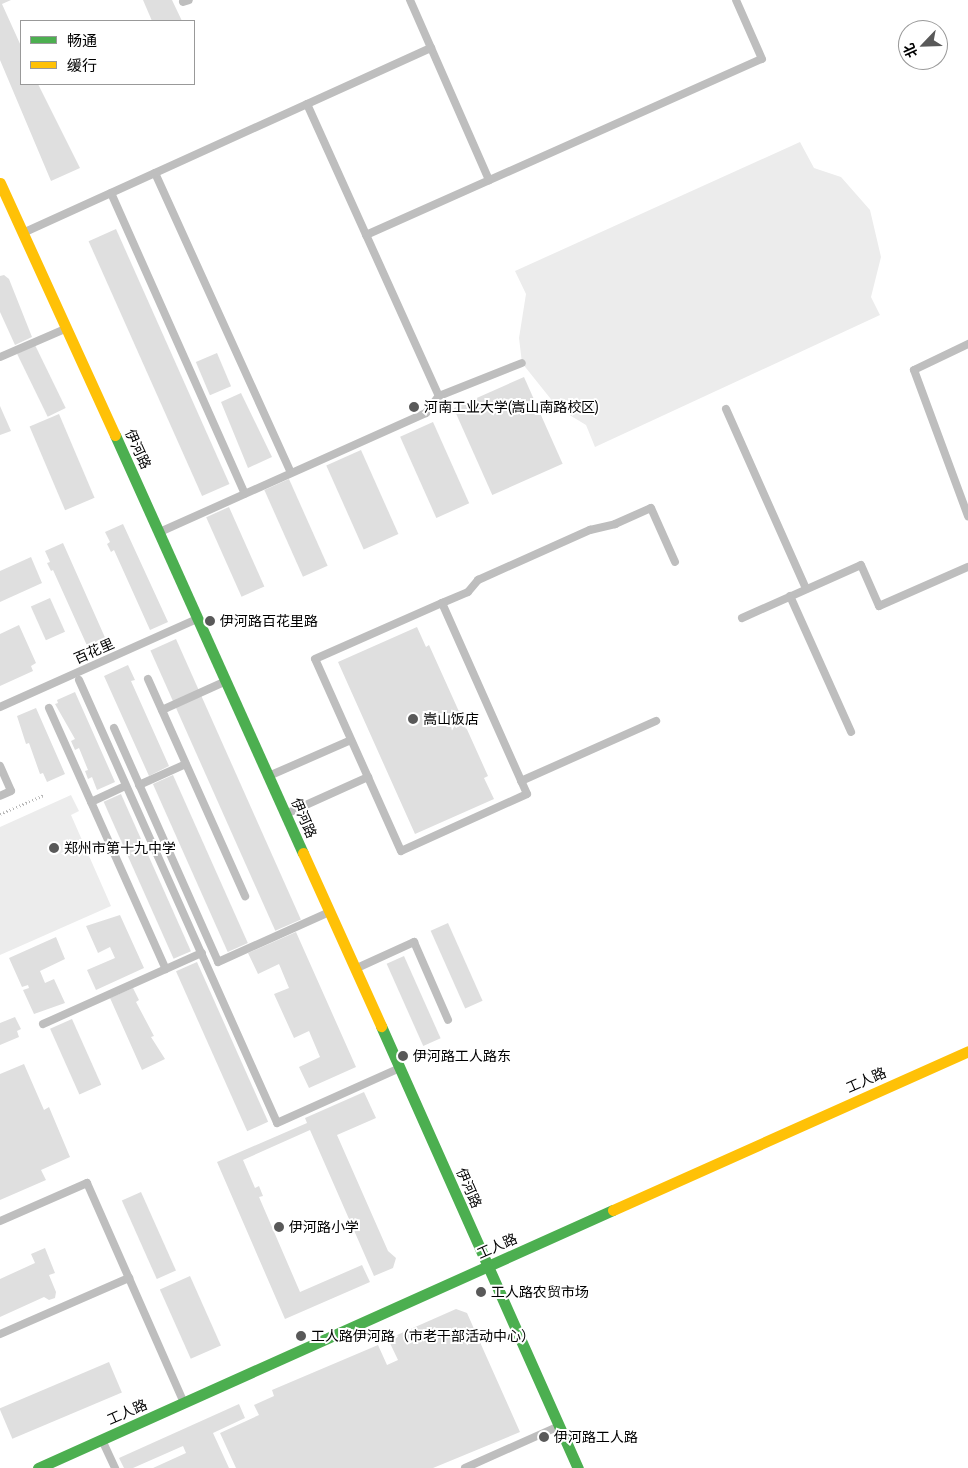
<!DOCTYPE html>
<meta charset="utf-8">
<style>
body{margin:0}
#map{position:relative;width:968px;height:1468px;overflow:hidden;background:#fff;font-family:"Asap Condensed","Noto Sans SC",sans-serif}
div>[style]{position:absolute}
.green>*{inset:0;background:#ececec}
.building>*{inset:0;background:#dfdfdf;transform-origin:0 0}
.path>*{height:2.5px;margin-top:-1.25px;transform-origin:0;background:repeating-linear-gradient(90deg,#b9b9b9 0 1px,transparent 0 3.5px)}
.lane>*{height:8px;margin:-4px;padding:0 4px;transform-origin:4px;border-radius:4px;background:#bebebe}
.fast>*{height:11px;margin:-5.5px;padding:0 5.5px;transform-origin:5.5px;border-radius:5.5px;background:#4caf50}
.slow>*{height:11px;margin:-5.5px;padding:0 5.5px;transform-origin:5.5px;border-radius:5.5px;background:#ffc107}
.dots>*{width:14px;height:14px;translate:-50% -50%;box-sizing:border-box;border:2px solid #fff;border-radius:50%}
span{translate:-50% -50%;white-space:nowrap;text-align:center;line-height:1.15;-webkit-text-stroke:4px #fff;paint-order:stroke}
.poi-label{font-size:14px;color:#000}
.left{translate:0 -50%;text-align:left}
.street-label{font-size:14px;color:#000}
.legend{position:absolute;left:20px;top:20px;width:175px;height:65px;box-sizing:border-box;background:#fff;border:1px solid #999;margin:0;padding:6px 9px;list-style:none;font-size:15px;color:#000}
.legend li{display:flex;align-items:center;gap:10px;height:25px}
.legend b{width:25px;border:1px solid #999}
.north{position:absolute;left:898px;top:20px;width:50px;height:50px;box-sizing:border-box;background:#fff;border:1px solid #999;border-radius:50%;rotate:246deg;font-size:14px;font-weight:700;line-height:20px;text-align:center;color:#000}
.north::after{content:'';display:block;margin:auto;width:18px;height:22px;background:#595959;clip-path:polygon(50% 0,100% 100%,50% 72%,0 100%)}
</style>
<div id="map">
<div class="green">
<i style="clip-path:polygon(800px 142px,814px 168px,841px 177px,870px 210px,881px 257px,871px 297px,880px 315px,595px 447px,586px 425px,558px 408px,522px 363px,519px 338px,526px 294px,515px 271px)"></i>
<i style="clip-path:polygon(71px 795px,79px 811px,71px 815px,111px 906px,0 955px,0 827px)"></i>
</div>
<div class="building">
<i style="clip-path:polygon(0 0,11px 0,2px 4px,21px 46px,21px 84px,38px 84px,80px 168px,51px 181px,0 60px)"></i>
<i style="clip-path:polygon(143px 0,172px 0,182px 21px,152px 21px)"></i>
<i style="left:116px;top:229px;width:279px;height:30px;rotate:66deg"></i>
<i style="clip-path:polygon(4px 275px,9px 279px,32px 337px,15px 345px,0 312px,0 276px)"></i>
<i style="left:35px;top:345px;width:70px;height:20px;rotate:64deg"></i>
<i style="left:217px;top:353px;width:36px;height:23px;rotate:67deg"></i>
<i style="left:524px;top:377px;width:95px;height:77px;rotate:66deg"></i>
<i style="clip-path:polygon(241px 393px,272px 457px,248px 468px,221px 402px)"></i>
<i style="clip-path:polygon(0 406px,11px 431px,0 435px)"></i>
<i style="left:59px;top:414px;width:91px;height:32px;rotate:67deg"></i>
<i style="left:433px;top:422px;width:89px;height:36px;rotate:66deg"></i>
<i style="left:361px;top:450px;width:92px;height:38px;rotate:66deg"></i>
<i style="left:289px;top:479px;width:95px;height:27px;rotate:66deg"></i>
<i style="left:229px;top:507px;width:87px;height:25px;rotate:66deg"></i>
<i style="clip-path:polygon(123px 524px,168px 622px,150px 630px,114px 550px,111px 552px,107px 544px,110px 542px,105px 532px)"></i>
<i style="clip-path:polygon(63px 543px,107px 642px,89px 650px,53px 570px,51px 571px,47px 563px,50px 562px,45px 551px)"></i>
<i style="clip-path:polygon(31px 557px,42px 583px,0 602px,0 571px)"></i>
<i style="left:50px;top:598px;width:37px;height:21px;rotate:66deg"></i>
<i style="clip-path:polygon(19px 625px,36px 663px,31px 666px,33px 671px,0 686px,0 634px)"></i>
<i style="clip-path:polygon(417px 627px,426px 647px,429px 645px,488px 776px,484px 778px,494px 799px,415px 834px,338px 662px)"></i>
<i style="left:176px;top:639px;width:307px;height:28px;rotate:66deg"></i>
<i style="clip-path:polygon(128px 665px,135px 680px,131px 681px,169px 766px,149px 776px,104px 676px)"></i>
<i style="clip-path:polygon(75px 692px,115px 782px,97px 790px,92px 777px,88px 779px,85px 771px,88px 770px,79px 748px,75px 750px,71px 741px,75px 739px,55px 704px,58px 703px,57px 700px)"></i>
<i style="clip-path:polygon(36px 708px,65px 774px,47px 782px,43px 773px,40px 774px,29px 743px,26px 744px,17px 716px)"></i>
<i style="left:173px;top:775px;width:184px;height:22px;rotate:66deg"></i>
<i style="left:121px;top:794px;width:172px;height:19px;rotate:66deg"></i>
<i style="clip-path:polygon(120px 915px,144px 968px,96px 990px,87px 970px,115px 958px,110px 947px,98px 953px,86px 926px)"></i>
<i style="left:448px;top:923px;width:85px;height:19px;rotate:66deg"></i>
<i style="clip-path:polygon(296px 932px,356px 1067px,309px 1088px,299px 1067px,320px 1057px,309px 1031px,294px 1038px,274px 994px,289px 988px,279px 964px,258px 974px,248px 953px)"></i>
<i style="clip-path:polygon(56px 937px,65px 959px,40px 971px,45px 983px,54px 979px,65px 1003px,34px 1014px,23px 990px,29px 988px,28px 985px,22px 987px,9px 958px)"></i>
<i style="left:404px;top:956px;width:90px;height:19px;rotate:66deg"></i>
<i style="left:197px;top:962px;width:175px;height:23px;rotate:66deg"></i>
<i style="clip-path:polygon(133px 988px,139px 1000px,136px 1002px,154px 1036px,151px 1037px,165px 1059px,142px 1070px,110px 998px)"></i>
<i style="clip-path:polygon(15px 1017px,21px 1029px,17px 1031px,19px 1037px,0 1045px,0 1023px)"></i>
<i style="left:72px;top:1019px;width:72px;height:24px;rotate:66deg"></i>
<i style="clip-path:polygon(24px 1064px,44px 1110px,49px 1107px,70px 1157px,41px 1170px,46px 1180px,0 1200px,0 1074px)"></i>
<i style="clip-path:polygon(364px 1092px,376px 1118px,337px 1135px,388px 1251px,396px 1258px,393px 1268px,374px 1276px,310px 1130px,243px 1160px,255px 1188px,259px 1186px,263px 1196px,259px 1197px,300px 1292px,362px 1265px,370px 1282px,285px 1319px,217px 1162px,307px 1123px,305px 1118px)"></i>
<i style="left:141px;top:1192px;width:86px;height:21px;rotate:66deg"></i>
<i style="clip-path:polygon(45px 1248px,55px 1273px,49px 1275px,56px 1292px,55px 1298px,49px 1300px,44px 1297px,0 1317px,0 1279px,35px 1263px,31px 1254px)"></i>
<i style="left:190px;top:1276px;width:76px;height:33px;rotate:66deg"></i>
<i style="clip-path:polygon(456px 1309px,467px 1313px,520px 1432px,433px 1468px,236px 1468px,220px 1433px,259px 1415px,254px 1405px,274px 1396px,272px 1390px,378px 1345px,387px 1365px,398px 1360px,388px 1339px)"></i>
<i style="left:109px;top:1362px;width:33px;height:119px;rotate:67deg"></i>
<i style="clip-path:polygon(239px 1404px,245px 1418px,213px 1433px,229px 1468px,153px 1468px,186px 1453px,183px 1446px,133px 1468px,124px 1468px,119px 1458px)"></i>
</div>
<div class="path">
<i style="left:0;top:814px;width:48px;rotate:-23.4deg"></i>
</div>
<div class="lane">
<i style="left:410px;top:0;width:197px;rotate:66.3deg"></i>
<i style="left:183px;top:2px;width:6px;rotate:-18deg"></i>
<i style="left:307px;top:104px;width:320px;rotate:65.7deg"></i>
<i style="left:155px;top:173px;width:329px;rotate:65.6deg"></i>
<i style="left:111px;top:193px;width:329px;rotate:66deg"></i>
<i style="left:25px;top:232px;width:446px;rotate:-24.4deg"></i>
<i style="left:366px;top:235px;width:433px;rotate:-24deg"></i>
<i style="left:762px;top:59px;width:64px;rotate:-113.8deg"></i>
<i style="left:968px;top:344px;width:60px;rotate:154.3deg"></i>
<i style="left:914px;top:370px;width:156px;rotate:69.7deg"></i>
<i style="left:0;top:357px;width:71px;rotate:-23.3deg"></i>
<i style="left:726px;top:409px;width:197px;rotate:66deg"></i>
<i style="left:162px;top:531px;width:289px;rotate:-24.1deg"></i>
<i style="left:426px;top:413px;width:21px;rotate:-53deg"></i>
<i style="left:439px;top:396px;width:89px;rotate:-21.7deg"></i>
<i style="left:790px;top:596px;width:149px;rotate:65.8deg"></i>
<i style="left:442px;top:603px;width:209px;rotate:66deg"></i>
<i style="left:527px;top:794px;width:138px;rotate:155.7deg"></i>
<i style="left:401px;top:851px;width:210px;rotate:-114.1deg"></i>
<i style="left:315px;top:659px;width:139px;rotate:-23.8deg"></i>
<i style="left:442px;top:603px;width:28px;rotate:-23deg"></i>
<i style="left:468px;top:592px;width:16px;rotate:-50deg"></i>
<i style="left:478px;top:580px;width:123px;rotate:-24.1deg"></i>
<i style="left:590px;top:530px;width:26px;rotate:-13deg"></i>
<i style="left:615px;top:524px;width:39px;rotate:-24deg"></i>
<i style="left:651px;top:508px;width:59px;rotate:66deg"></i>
<i style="left:742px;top:618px;width:130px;rotate:-24deg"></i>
<i style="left:861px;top:565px;width:45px;rotate:66.3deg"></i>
<i style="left:879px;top:606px;width:97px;rotate:-23.7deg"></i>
<i style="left:148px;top:679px;width:238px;rotate:65.9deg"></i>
<i style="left:79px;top:680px;width:485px;rotate:65.9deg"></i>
<i style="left:277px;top:1123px;width:133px;rotate:-24.1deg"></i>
<i style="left:0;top:707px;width:216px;rotate:-24.1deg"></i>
<i style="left:49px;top:708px;width:286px;rotate:65.9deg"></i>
<i style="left:162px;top:710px;width:68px;rotate:-24.3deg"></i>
<i style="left:114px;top:728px;width:256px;rotate:66deg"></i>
<i style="left:218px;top:962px;width:120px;rotate:-24.2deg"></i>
<i style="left:0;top:766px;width:27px;rotate:66deg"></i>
<i style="left:11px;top:791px;width:12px;rotate:156deg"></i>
<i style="left:271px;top:775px;width:87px;rotate:-23.6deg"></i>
<i style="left:521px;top:781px;width:148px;rotate:-24deg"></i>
<i style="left:139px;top:785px;width:51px;rotate:-24.1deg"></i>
<i style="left:91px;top:802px;width:38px;rotate:-25deg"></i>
<i style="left:288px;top:813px;width:88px;rotate:-24.2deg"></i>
<i style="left:357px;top:968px;width:63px;rotate:-24.5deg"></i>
<i style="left:414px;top:942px;width:85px;rotate:66.4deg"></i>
<i style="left:43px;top:1024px;width:174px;rotate:-24.1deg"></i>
<i style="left:0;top:1221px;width:95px;rotate:-23.6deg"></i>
<i style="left:87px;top:1183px;width:238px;rotate:66.2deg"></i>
<i style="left:0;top:1334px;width:141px;rotate:-23.5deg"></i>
<i style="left:102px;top:1440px;width:31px;rotate:65deg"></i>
<i style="left:465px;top:1468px;width:101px;rotate:-24deg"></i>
</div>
<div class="fast">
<i style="left:115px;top:435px;width:458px;rotate:65.8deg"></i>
<i style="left:381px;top:1026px;width:484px;rotate:66deg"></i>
<i style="left:38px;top:1468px;width:630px;rotate:-24.17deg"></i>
</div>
<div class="slow">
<i style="left:0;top:183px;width:277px;rotate:65.5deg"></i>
<i style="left:303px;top:853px;width:190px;rotate:65.7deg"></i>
<i style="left:613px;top:1210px;width:389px;rotate:-24.1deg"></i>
</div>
<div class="dots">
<i style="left:414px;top:407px;background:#595959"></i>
<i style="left:210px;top:621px;background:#595959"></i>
<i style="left:413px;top:719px;background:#595959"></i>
<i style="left:54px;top:848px;background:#595959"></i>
<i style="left:403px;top:1056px;background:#595959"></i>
<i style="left:279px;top:1227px;background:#595959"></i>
<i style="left:481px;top:1292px;background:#595959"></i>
<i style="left:301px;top:1336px;background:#595959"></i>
<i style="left:544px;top:1437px;background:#595959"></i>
</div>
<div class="poi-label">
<span class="left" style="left:424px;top:407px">河南工业大学(嵩山南路校区)</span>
<span class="left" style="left:220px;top:621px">伊河路百花里路</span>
<span class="left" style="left:423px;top:719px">嵩山饭店</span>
<span class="left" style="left:64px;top:848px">郑州市第十九中学</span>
<span class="left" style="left:413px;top:1056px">伊河路工人路东</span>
<span class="left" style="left:289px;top:1227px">伊河路小学</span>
<span class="left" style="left:491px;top:1292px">工人路农贸市场</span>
<span class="left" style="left:311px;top:1336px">工人路伊河路（市老干部活动中心）</span>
<span class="left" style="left:554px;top:1437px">伊河路工人路</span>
</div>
<div class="street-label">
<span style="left:138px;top:449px;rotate:65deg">伊河路</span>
<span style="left:94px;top:651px;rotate:-24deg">百花里</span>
<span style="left:304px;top:818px;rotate:66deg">伊河路</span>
<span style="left:866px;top:1080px;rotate:-24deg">工人路</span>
<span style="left:469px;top:1188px;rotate:66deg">伊河路</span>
<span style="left:497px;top:1246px;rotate:-24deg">工人路</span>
<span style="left:127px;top:1412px;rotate:-24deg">工人路</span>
</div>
<ul class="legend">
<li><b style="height:6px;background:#4caf50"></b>畅通</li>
<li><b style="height:6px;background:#ffc107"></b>缓行</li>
</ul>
<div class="north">北</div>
</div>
